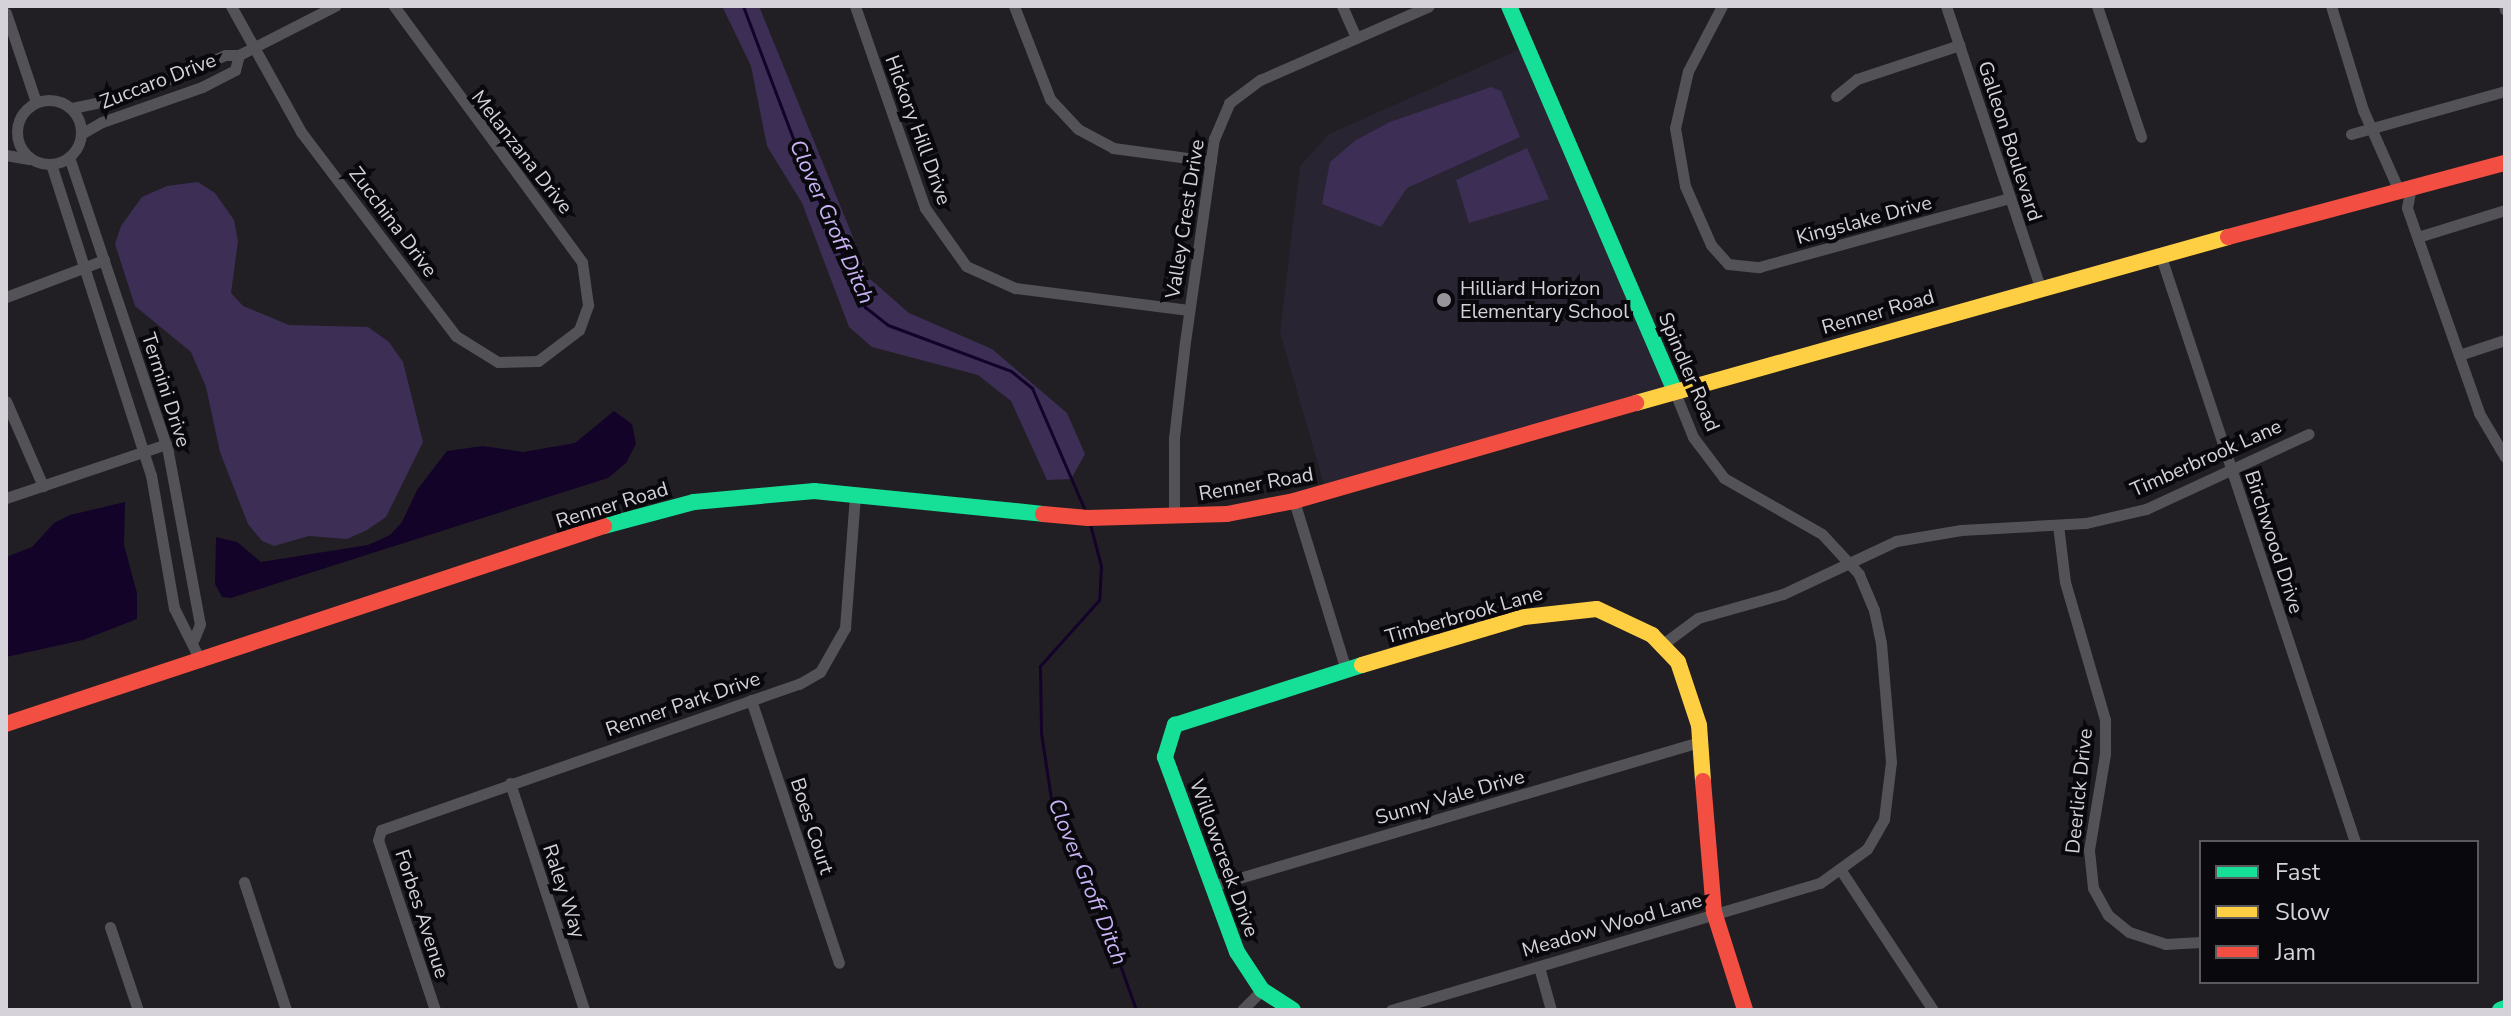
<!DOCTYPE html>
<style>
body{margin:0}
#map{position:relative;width:2511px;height:1016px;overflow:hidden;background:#211f24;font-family:"Nunito Sans",sans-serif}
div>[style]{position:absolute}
.built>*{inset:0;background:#282431}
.green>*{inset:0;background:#3d2e56}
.water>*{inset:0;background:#130329}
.stream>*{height:3px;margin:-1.5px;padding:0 1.5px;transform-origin:1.5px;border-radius:1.5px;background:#130329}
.street>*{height:11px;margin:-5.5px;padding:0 5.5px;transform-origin:5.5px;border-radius:5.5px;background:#535256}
.street>.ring{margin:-5.5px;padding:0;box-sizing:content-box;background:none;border:11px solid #535256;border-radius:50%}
.fast>*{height:16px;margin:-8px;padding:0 8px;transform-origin:8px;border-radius:8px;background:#16e098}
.slow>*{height:16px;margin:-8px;padding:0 8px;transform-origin:8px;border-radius:8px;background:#ffcf43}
.jam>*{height:16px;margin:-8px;padding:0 8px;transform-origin:8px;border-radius:8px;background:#f24e42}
.dots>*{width:22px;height:22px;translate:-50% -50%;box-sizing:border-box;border:4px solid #09080c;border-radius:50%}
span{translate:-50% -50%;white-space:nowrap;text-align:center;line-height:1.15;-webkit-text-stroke:8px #09080c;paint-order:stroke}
.street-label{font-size:20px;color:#d5d3d9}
.poi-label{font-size:20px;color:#d5d3d9}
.left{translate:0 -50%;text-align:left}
.water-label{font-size:22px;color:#c9b3f6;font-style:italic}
.frame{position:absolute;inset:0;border:8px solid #d5d3d9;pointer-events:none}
.legend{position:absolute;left:2199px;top:840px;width:280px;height:144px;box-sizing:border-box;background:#09080c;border:2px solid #5b595e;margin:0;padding:10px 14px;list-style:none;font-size:24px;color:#d5d3d9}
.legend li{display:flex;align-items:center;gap:16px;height:40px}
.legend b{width:40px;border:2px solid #5b595e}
</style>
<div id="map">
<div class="built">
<i style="clip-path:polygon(1527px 46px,1674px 390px,1326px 492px,1280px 332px,1300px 166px,1329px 134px)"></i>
</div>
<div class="green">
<i style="clip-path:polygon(722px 6px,759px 6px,870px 279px,909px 313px,992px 349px,1067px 413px,1085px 454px,1071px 479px,1047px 480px,1011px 401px,978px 375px,872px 347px,849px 327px,802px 203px,767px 146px,751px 66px)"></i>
<i style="clip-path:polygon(1491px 87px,1501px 91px,1520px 137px,1407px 188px,1381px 227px,1322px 204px,1330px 162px,1356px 140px,1390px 122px)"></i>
<i style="clip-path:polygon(1527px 148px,1549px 199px,1469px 223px,1456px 180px)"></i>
<i style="clip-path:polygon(198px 182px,215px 193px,234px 220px,238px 241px,231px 293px,243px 306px,289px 325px,368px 327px,389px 342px,403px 362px,423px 442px,386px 517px,367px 530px,347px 539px,309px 536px,274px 546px,262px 541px,248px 524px,220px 452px,206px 387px,191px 352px,135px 306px,115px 244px,121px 226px,142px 197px,167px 186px)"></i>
</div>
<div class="water">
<i style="clip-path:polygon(614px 411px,632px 424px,636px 444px,626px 463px,608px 478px,231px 598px,222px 597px,215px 584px,216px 537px,237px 542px,261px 562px,368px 545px,390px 535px,402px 522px,417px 490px,447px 451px,483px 446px,523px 452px,575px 443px)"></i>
<i style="clip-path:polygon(125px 502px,124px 545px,137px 593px,137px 619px,83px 640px,6px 657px,6px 557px,32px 547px,54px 523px,70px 515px)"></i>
</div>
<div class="stream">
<i style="left:743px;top:6px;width:158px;rotate:69.3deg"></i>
<i style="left:799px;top:154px;width:167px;rotate:66.7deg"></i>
<i style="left:865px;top:307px;width:29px;rotate:38deg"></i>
<i style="left:888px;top:325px;width:131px;rotate:20.5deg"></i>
<i style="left:1011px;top:371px;width:27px;rotate:39deg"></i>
<i style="left:1032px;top:388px;width:136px;rotate:66.6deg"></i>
<i style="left:1090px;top:524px;width:43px;rotate:75.3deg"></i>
<i style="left:1101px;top:566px;width:34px;rotate:93deg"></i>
<i style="left:1099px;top:600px;width:89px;rotate:131.8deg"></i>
<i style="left:1040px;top:666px;width:67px;rotate:89.1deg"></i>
<i style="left:1041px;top:733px;width:73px;rotate:81.3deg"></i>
<i style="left:1052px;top:805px;width:108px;rotate:64.9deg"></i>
<i style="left:1098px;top:903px;width:114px;rotate:70.4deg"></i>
</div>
<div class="street">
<i style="left:231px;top:6px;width:144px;rotate:60.9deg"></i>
<i style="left:301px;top:132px;width:256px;rotate:52.8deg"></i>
<i style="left:456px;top:336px;width:49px;rotate:31.8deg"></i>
<i style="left:498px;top:362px;width:40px;rotate:-1.4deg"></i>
<i style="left:538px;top:361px;width:51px;rotate:-37.1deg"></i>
<i style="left:579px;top:330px;width:27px;rotate:-70deg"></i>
<i style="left:588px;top:305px;width:43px;rotate:-97.9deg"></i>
<i style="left:582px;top:262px;width:318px;rotate:-126.3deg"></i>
<i style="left:855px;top:6px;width:214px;rotate:70.9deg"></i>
<i style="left:925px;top:208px;width:71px;rotate:54.7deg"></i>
<i style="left:966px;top:266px;width:54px;rotate:24.2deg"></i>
<i style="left:1015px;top:288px;width:175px;rotate:7.2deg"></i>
<i style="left:1014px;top:6px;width:100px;rotate:68.8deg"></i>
<i style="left:1050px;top:99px;width:41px;rotate:47deg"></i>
<i style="left:1078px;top:129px;width:40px;rotate:28deg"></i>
<i style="left:1113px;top:148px;width:99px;rotate:7.6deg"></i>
<i style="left:1342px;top:6px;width:35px;rotate:66deg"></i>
<i style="left:1722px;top:6px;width:73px;rotate:117.6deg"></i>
<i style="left:1688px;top:71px;width:58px;rotate:102.8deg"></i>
<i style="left:1675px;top:128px;width:59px;rotate:80.2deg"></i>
<i style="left:1685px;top:186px;width:64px;rotate:66.2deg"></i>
<i style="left:1711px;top:245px;width:25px;rotate:48deg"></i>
<i style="left:1728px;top:264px;width:31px;rotate:6deg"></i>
<i style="left:1759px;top:267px;width:260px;rotate:-15.4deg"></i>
<i style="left:1946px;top:6px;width:296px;rotate:71.5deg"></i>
<i style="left:2097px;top:6px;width:138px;rotate:71.4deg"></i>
<i style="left:2331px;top:6px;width:109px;rotate:72.9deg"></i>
<i style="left:2363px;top:110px;width:89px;rotate:66deg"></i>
<i style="left:2504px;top:6px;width:4px;rotate:76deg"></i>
<i style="left:6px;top:13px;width:94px;rotate:71.4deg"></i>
<i style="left:1836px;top:96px;width:27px;rotate:-39deg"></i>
<i style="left:1857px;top:79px;width:108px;rotate:-18.4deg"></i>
<i class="ring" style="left:17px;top:100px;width:53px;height:53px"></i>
<i style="left:72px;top:108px;width:58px;rotate:-11.9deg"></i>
<i style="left:129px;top:96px;width:104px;rotate:-23.1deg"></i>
<i style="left:225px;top:55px;width:14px"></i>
<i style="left:239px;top:55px;width:108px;rotate:-27deg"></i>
<i style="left:81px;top:134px;width:24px;rotate:-30deg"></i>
<i style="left:102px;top:122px;width:106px;rotate:-19.3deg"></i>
<i style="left:202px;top:87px;width:37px;rotate:-27deg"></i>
<i style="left:235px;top:70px;width:16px;rotate:-75deg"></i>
<i style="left:2351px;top:134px;width:160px;rotate:-15.6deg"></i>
<i style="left:6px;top:155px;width:23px;rotate:10deg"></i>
<i style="left:69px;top:157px;width:311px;rotate:71.4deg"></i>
<i style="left:168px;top:452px;width:175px;rotate:79.5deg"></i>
<i style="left:200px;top:624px;width:16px;rotate:112deg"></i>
<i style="left:51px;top:164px;width:327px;rotate:72.2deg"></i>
<i style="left:151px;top:475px;width:135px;rotate:80.2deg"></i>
<i style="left:174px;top:608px;width:60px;rotate:63.4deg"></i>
<i style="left:2411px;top:187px;width:21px;rotate:101deg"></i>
<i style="left:2407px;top:208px;width:217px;rotate:70.6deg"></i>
<i style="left:2479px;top:413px;width:51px;rotate:59.4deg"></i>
<i style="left:2421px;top:236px;width:88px;rotate:-17.2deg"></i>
<i style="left:2160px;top:254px;width:619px;rotate:71.65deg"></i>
<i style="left:6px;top:297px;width:105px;rotate:-20.7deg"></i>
<i style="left:2459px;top:355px;width:48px;rotate:-18.1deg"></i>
<i style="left:6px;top:401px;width:93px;rotate:66.5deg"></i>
<i style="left:6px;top:498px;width:169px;rotate:-18.6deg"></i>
<i style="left:1294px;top:501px;width:177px;rotate:72.9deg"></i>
<i style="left:1174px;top:517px;width:79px;rotate:-90deg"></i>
<i style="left:1174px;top:438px;width:97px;rotate:-83.5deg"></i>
<i style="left:1185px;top:342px;width:205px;rotate:-81.9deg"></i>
<i style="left:1214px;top:139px;width:39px;rotate:-67deg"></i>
<i style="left:1229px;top:103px;width:39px;rotate:-37deg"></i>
<i style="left:1260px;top:80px;width:184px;rotate:-23.6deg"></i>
<i style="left:2058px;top:525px;width:57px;rotate:83deg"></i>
<i style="left:2065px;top:582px;width:144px;rotate:73.8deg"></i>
<i style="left:2105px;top:720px;width:34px;rotate:90deg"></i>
<i style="left:2105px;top:754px;width:97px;rotate:99.5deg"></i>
<i style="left:2089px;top:850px;width:38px;rotate:84deg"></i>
<i style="left:2093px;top:888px;width:31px;rotate:61deg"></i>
<i style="left:2108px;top:915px;width:27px;rotate:39deg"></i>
<i style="left:2129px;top:932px;width:38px;rotate:18deg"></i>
<i style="left:2165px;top:944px;width:36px;rotate:-3deg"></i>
<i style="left:1663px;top:644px;width:44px;rotate:-36.6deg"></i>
<i style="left:1698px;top:618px;width:88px;rotate:-15.8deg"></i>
<i style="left:1783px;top:594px;width:125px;rotate:-25.1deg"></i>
<i style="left:1896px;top:541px;width:66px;rotate:-9.6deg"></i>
<i style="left:1961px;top:530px;width:125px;rotate:-3.2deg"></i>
<i style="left:2086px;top:523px;width:62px;rotate:-13.1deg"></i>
<i style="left:2146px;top:509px;width:179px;rotate:-24.8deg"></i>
<i style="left:751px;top:700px;width:277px;rotate:71.5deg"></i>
<i style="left:510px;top:783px;width:239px;rotate:71.9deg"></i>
<i style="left:1842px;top:872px;width:165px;rotate:56.6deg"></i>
<i style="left:244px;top:882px;width:135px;rotate:71.8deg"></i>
<i style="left:1212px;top:886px;width:508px;rotate:-16.47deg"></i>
<i style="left:110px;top:927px;width:88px;rotate:71.4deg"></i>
<i style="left:1539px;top:967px;width:45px;rotate:74.4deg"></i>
<i style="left:435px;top:1010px;width:179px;rotate:-108.5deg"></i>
<i style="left:378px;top:840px;width:10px;rotate:-73deg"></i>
<i style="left:381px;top:830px;width:443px;rotate:-19.3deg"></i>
<i style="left:799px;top:684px;width:24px;rotate:-30deg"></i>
<i style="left:820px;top:672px;width:51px;rotate:-60.4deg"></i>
<i style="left:845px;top:628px;width:134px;rotate:-85.7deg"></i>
<i style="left:1242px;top:1010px;width:28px;rotate:-45deg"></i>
<i style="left:1391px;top:1010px;width:447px;rotate:-16.5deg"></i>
<i style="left:1820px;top:883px;width:58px;rotate:-35.9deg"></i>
<i style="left:1867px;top:849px;width:34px;rotate:-60deg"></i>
<i style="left:1884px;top:819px;width:57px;rotate:-83deg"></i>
<i style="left:1891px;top:762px;width:119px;rotate:-94.8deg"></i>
<i style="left:1881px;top:643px;width:34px;rotate:-102deg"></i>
<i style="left:1874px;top:610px;width:39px;rotate:-113deg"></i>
<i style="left:1859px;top:574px;width:54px;rotate:-132.8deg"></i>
<i style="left:1822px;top:534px;width:113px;rotate:-150.3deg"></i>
<i style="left:1724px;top:478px;width:51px;rotate:-127.1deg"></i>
<i style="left:1693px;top:437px;width:51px;rotate:-112deg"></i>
</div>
<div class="fast">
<i style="left:1509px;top:6px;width:418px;rotate:66.7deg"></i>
<i style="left:604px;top:526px;width:93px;rotate:-14.9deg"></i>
<i style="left:694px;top:502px;width:121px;rotate:-5.2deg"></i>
<i style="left:814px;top:491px;width:230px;rotate:5.7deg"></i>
<i style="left:1293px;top:1010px;width:37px;rotate:-147deg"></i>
<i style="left:1262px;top:990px;width:45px;rotate:-123.3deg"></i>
<i style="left:1237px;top:952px;width:208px;rotate:-110.3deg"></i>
<i style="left:1165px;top:757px;width:34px;rotate:-73deg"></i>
<i style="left:1175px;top:725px;width:196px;rotate:-17.8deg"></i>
<i style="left:2500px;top:1010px;width:5px;rotate:-22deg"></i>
</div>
<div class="slow">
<i style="left:1636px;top:403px;width:615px;rotate:-15.66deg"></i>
<i style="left:1362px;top:665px;width:169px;rotate:-16.5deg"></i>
<i style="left:1524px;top:617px;width:73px;rotate:-6.3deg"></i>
<i style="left:1597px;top:609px;width:61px;rotate:25.3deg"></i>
<i style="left:1652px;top:635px;width:37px;rotate:46deg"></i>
<i style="left:1678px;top:662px;width:66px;rotate:71.6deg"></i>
<i style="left:1699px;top:725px;width:56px;rotate:85.9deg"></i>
</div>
<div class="jam">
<i style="left:2228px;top:237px;width:287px;rotate:-15deg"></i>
<i style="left:1043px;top:514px;width:45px;rotate:5.1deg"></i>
<i style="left:1088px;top:518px;width:139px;rotate:-1.6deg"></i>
<i style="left:1227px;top:514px;width:68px;rotate:-11deg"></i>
<i style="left:1294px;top:501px;width:356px;rotate:-16deg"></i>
<i style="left:6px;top:724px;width:630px;rotate:-18.32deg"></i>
<i style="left:1703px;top:781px;width:131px;rotate:85.2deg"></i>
<i style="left:1714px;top:912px;width:103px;rotate:72.4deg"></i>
</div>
<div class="dots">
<i style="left:1444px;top:300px;background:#96949a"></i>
</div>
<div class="street-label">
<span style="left:158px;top:81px;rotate:-21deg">Zuccaro Drive</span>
<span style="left:918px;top:130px;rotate:70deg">Hickory Hill Drive</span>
<span style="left:2010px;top:141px;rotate:72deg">Galleon Boulevard</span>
<span style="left:522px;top:152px;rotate:52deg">Melanzana Drive</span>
<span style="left:1185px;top:219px;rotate:-81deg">Valley Crest Drive</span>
<span style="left:1864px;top:220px;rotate:-15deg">Kingslake Drive</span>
<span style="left:393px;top:222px;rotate:53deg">Zucchina Drive</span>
<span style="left:1878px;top:312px;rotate:-16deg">Renner Road</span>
<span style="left:1689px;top:372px;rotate:67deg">Spindler Road</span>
<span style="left:166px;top:390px;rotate:72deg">Termini Drive</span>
<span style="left:2206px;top:458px;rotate:-24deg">Timberbrook Lane</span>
<span style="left:1256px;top:484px;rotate:-10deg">Renner Road</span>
<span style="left:612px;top:505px;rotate:-17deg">Renner Road</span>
<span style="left:2274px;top:542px;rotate:72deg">Birchwood Drive</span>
<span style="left:1464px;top:615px;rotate:-16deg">Timberbrook Lane</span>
<span style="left:683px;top:704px;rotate:-19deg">Renner Park Drive</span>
<span style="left:2079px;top:791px;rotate:-84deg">Deerlick Drive</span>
<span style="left:1450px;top:797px;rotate:-16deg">Sunny Vale Drive</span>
<span style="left:812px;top:826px;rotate:72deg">Boes Court</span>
<span style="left:1224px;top:858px;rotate:70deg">Willowcreek Drive</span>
<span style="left:564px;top:891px;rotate:72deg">Raley Way</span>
<span style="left:422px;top:914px;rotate:72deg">Forbes Avenue</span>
<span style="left:1612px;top:925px;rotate:-16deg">Meadow Wood Lane</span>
</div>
<div class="poi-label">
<span class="left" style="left:1460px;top:300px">Hilliard Horizon<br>Elementary School</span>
</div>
<div class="water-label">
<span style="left:831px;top:222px;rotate:66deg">Clover Groff Ditch</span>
<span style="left:1087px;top:882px;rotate:68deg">Clover Groff Ditch</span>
</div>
<div class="frame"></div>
<ul class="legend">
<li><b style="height:10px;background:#16e098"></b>Fast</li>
<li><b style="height:10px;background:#ffcf43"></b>Slow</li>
<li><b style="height:10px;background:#f24e42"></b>Jam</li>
</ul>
</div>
